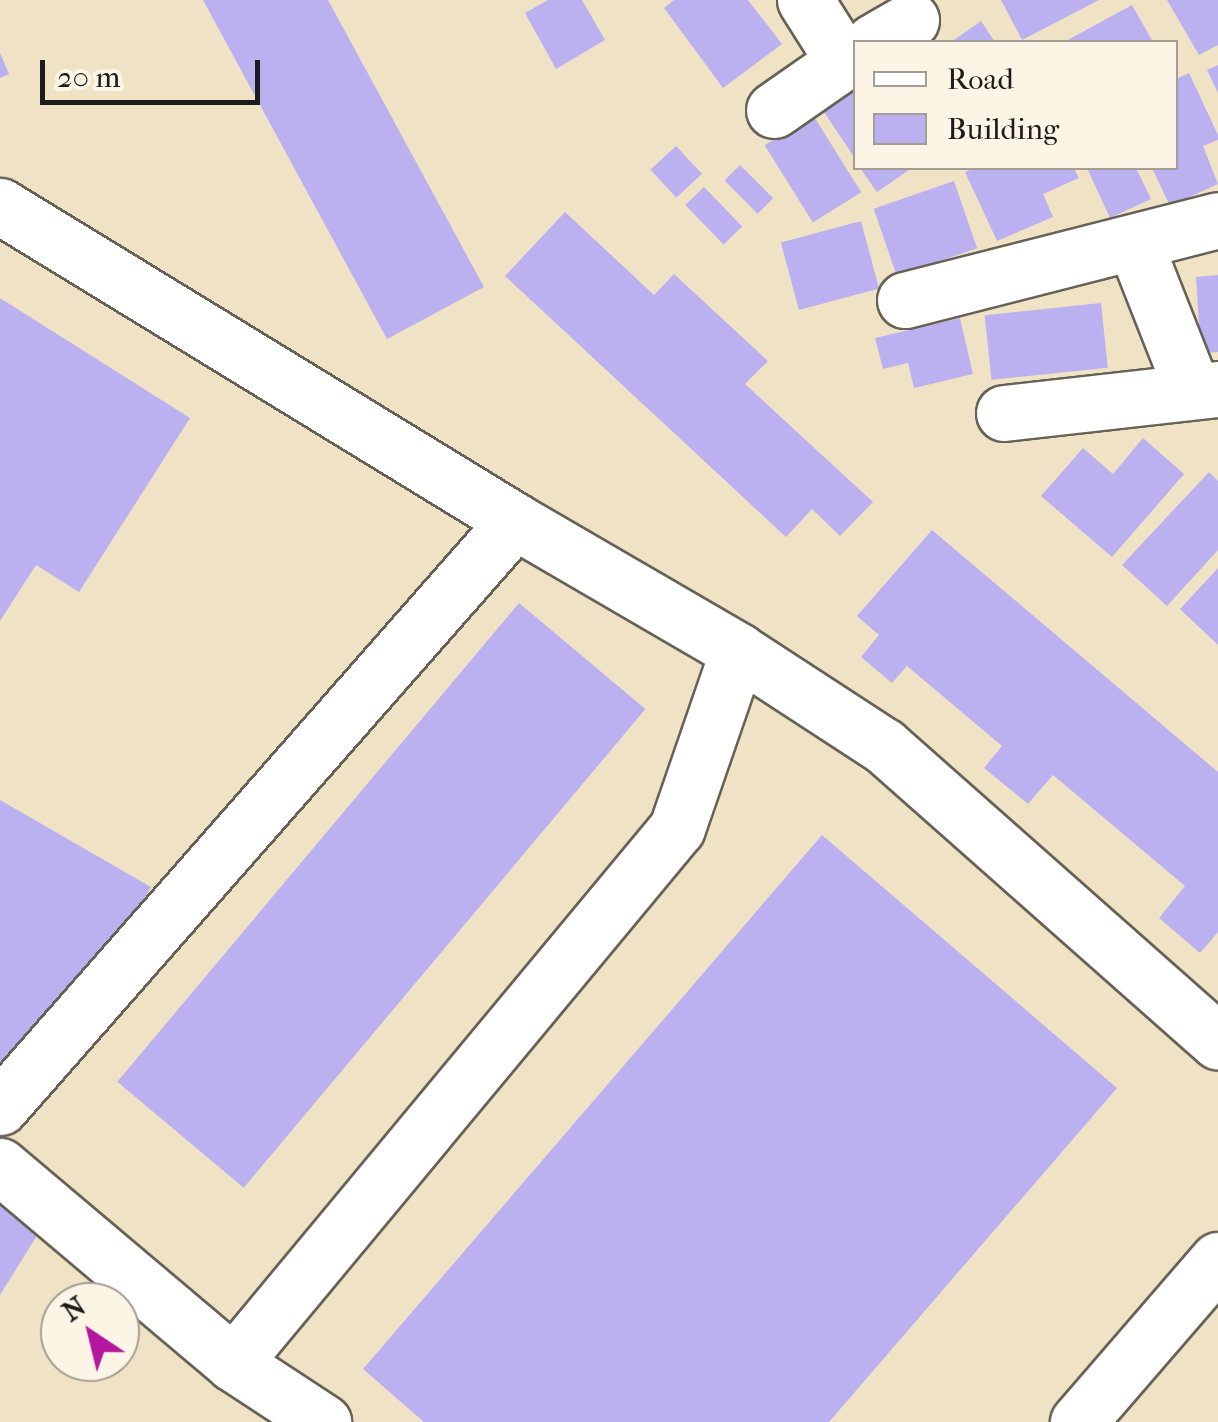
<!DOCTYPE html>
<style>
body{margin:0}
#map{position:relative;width:1218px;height:1422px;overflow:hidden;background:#f0e3c5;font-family:"IM FELL French Canon",serif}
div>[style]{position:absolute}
.building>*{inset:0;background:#bbb1f1;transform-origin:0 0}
.roads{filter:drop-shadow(2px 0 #666257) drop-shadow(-2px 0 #666257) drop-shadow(0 2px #666257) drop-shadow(0 -2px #666257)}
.minor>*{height:55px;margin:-27.5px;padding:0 27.5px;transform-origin:27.5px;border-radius:27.5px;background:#fff}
span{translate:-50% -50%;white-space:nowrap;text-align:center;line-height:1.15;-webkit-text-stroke:9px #fcf5e5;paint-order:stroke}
.legend{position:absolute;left:853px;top:40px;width:325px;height:130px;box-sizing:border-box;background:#fcf5e5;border:2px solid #a29e95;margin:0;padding:12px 18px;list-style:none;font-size:30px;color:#1c1c1c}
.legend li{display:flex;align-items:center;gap:20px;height:50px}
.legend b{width:50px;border:2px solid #a29e95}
.north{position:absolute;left:40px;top:1282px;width:100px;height:100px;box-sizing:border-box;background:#fcf5e5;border:2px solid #a29e95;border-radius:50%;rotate:325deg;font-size:28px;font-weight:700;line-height:40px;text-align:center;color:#1c1c1c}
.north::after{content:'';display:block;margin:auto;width:35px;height:45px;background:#b5179e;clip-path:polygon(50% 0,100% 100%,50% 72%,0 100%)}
.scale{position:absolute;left:40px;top:60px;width:220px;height:45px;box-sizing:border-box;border:5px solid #1c1c1c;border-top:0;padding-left:12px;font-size:30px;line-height:35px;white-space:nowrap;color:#1c1c1c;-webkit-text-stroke:8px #fcf5e5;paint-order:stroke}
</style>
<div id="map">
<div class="building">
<i style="clip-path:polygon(203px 0,328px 0,484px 287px,387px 339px)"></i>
<i style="clip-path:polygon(548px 0,582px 0,605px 40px,556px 69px,525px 13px)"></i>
<i style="clip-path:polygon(674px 0,748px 0,782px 44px,723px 88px,664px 8px)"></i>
<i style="clip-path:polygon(1001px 0,1099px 0,1022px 40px)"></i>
<i style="clip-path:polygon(1167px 0,1218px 0,1218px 45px,1199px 55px)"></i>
<i style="clip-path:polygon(1132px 5px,1153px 42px,1064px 42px)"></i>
<i style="clip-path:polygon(981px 21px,995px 42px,951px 42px)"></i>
<i style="clip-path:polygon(0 53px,9px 74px,0 78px)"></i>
<i style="clip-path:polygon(1218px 65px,1218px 93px,1207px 70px)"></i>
<i style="clip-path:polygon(1189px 73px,1218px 135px,1218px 140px,1203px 146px,1218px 184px,1170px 206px,1152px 168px,1176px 168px,1176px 79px)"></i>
<i style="clip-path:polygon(856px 87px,856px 160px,822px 109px)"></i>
<i style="left:813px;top:115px;width:91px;height:57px;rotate:58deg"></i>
<i style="left:676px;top:146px;width:38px;height:35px;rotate:47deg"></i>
<i style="left:740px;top:165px;width:47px;height:22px;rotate:45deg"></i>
<i style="clip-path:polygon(860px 168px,912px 168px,877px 192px)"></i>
<i style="clip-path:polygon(975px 168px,1074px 168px,1079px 178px,1043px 194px,1053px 217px,997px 241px,965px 172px)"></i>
<i style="clip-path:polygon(1087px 168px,1136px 168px,1151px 199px,1110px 218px)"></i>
<i style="left:954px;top:181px;width:71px;height:85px;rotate:71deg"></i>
<i style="left:704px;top:187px;width:55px;height:26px;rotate:46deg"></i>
<i style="clip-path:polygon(565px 212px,654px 295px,674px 274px,768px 361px,745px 384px,873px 502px,840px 536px,812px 509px,786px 537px,505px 276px)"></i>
<i style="left:861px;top:221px;width:70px;height:83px;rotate:75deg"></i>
<i style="clip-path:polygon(1218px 275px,1218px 352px,1201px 353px,1196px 277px)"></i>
<i style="clip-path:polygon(0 298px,190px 418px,79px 592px,36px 565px,0 621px)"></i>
<i style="left:1101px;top:303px;width:65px;height:117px;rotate:84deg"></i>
<i style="clip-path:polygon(960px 318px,973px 374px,914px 388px,908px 363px,883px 369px,875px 338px)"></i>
<i style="clip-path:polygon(1143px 438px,1184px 474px,1112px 557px,1041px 496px,1083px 448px,1113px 474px)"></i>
<i style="clip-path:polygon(1209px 472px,1218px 481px,1218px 550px,1167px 606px,1122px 565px)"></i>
<i style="clip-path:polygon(932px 530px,1218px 772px,1218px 932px,1200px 953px,1159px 918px,1185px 886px,1053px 775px,1028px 804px,984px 768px,1002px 746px,907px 666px,892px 683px,861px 657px,879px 635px,857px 616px)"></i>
<i style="clip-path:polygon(1218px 568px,1218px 645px,1180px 609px)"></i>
<i style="left:519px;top:603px;width:165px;height:625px;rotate:40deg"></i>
<i style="clip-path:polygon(0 800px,151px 887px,0 1142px)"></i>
<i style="clip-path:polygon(822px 835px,1117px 1088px,829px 1422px,424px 1422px,363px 1369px)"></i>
<i style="clip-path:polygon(0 1205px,41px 1229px,0 1295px)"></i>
</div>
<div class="roads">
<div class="minor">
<i style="left:805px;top:0;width:71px;rotate:57.7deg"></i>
<i style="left:873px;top:42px;width:44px;rotate:-30.1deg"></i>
<i style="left:774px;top:110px;width:100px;rotate:-34.8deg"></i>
<i style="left:0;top:206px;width:604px;rotate:31.45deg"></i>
<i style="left:515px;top:521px;width:258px;rotate:30.2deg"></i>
<i style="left:738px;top:651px;width:174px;rotate:33.1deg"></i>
<i style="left:884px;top:746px;width:446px;rotate:41.5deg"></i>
<i style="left:1134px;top:242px;width:158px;rotate:68.5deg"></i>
<i style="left:905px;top:300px;width:323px;rotate:-14.3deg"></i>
<i style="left:1004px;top:413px;width:215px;rotate:-6.4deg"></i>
<i style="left:0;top:1107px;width:780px;rotate:-48.69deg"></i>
<i style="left:0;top:1166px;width:305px;rotate:40.2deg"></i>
<i style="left:233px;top:1363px;width:108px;rotate:33.2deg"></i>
<i style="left:233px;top:1363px;width:695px;rotate:-50.31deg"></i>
<i style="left:677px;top:828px;width:187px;rotate:-71deg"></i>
<i style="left:1078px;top:1422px;width:214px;rotate:-49.2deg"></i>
</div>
</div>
<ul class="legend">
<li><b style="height:12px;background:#fff"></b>Road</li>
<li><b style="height:28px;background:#bbb1f1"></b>Building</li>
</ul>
<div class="north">N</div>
<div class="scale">20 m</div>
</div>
